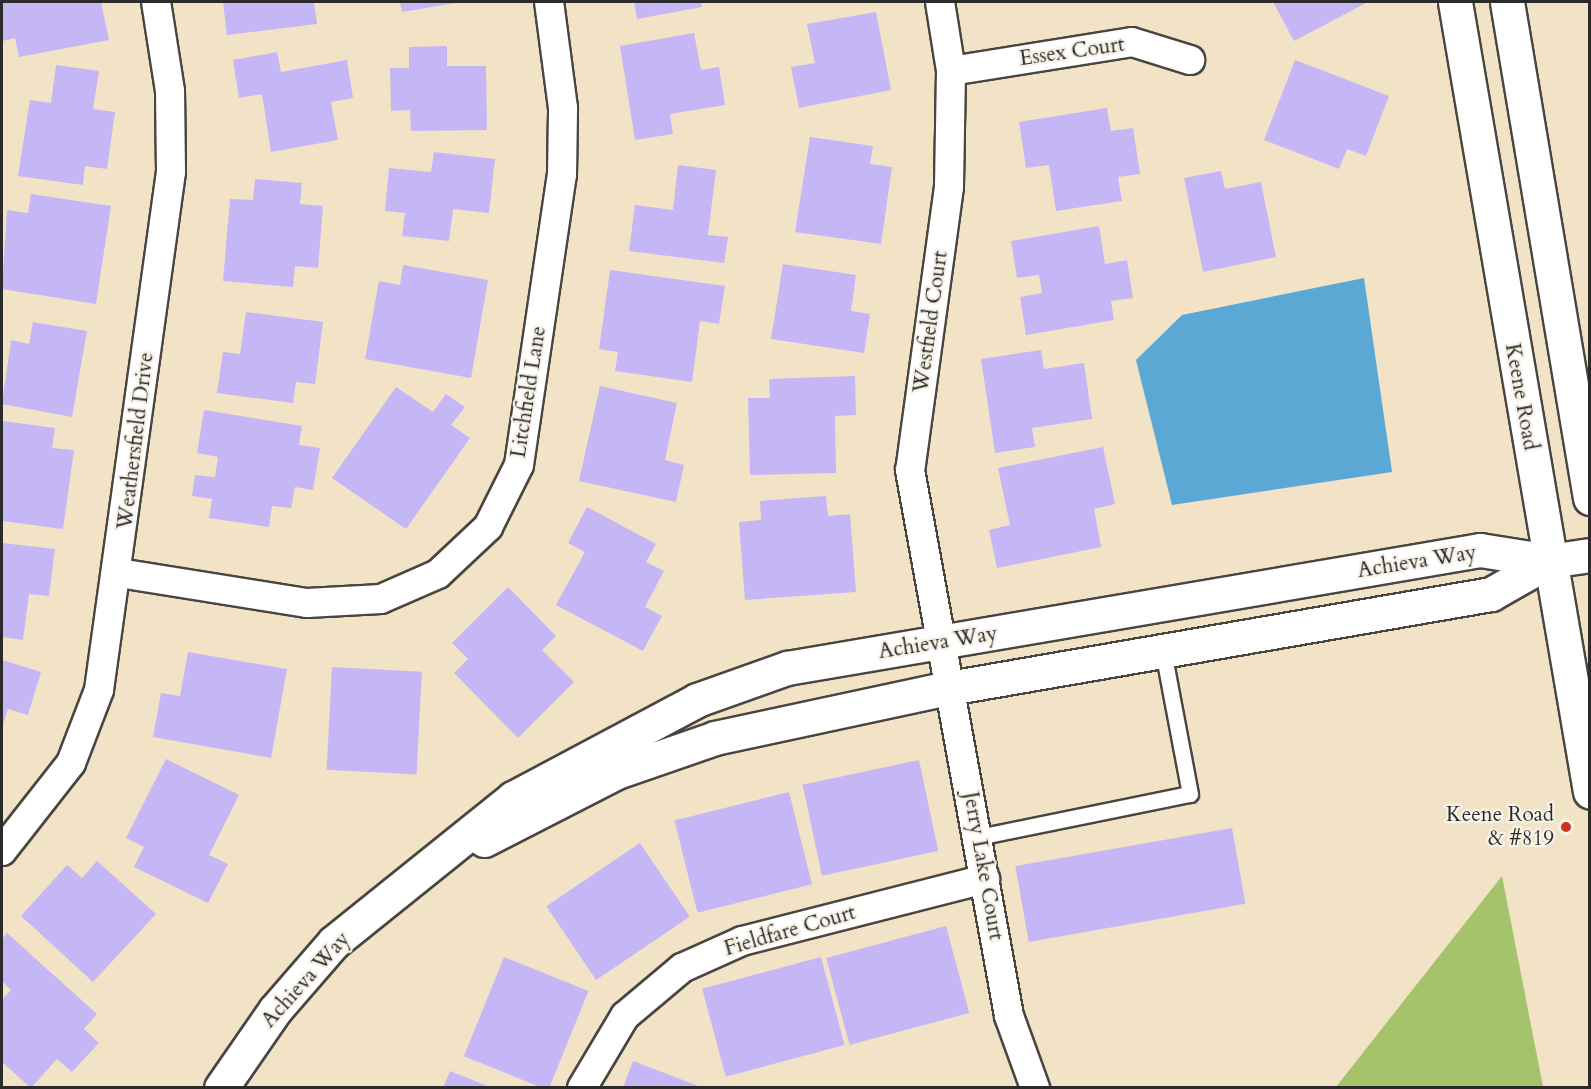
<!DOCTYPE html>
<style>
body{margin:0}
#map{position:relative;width:1591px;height:1089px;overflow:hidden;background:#f2e2c6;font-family:Cardo,serif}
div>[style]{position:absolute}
.green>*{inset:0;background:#a4c36b}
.water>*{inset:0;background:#5ba8d4}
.building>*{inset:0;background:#c5b7f6;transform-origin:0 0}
.roads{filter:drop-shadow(2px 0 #494642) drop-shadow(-2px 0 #494642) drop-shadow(0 2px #494642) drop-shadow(0 -2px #494642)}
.lane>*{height:15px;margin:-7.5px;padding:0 7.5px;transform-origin:7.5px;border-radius:7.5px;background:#fff}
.street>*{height:28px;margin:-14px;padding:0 14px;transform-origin:14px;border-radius:14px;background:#fff}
.secondary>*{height:33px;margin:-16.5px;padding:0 16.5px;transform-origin:16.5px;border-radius:16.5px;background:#fff}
.dots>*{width:16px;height:16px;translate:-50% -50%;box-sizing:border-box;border:3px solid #f7f3e8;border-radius:50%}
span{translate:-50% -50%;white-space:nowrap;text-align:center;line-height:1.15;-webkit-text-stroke:4.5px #f7f3e8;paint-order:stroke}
.street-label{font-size:21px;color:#2b2b2b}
.poi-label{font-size:21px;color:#2b2b2b}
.right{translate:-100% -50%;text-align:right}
.frame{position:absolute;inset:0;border:3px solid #2b2b2b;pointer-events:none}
</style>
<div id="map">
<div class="green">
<i style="clip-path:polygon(1502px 876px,1543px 1087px,1336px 1087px)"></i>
</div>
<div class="water">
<i style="clip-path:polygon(1364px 278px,1392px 472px,1172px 505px,1136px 360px,1182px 315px)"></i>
</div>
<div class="building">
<i style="clip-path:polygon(2px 2px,101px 2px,109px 40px,19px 57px,15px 38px,2px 41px)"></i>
<i style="clip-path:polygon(223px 2px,314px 2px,317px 24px,227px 35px)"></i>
<i style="clip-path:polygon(400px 2px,455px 2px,456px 3px,402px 12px)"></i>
<i style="clip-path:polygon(634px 2px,701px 2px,702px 7px,637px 19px)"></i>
<i style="clip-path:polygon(1273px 2px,1368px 2px,1294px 41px)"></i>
<i style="clip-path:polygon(876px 12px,891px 90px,799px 108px,791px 67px,815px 63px,807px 24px)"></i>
<i style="clip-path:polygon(694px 33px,701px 70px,719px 67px,725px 105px,670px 114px,673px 134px,635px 140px,620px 46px)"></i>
<i style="clip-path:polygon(447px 46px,447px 66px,486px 66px,487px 130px,411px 131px,410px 110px,391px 111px,390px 68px,409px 68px,409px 47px)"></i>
<i style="clip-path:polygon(277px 52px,281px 72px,347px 60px,353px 98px,331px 102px,338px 140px,271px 152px,262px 94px,239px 98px,233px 60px)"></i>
<i style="clip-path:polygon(1295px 60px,1389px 96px,1366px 156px,1347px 149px,1339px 169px,1264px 140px)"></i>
<i style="clip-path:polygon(56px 65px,99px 71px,93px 109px,115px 112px,107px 169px,85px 166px,83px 185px,18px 176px,30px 100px,51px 103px)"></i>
<i style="clip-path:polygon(1107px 108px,1111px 131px,1133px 128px,1140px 174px,1118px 177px,1122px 201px,1056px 211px,1049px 165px,1026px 168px,1019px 122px)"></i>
<i style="clip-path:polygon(810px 137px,873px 146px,870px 164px,892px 167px,881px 244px,795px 232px)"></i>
<i style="clip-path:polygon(434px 152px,495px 159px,489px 213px,453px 209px,449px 241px,402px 236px,405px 213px,385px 211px,389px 168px,431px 172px)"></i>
<i style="clip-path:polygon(678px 165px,716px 170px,708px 235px,728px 237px,724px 263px,629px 251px,635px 205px,673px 210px)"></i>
<i style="clip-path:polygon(1221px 171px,1225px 189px,1261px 182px,1276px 257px,1203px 272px,1184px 178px)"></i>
<i style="clip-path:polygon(255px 179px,302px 183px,300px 204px,323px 206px,318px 268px,295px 266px,293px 287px,223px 281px,230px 199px,253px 200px)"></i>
<i style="clip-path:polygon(31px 194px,111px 206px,96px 304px,2px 289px,7px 210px,28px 213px)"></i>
<i style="clip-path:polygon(1099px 226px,1105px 264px,1127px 260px,1133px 298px,1111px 301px,1114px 320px,1026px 335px,1020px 297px,1042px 293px,1039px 275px,1017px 278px,1011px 241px)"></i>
<i style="clip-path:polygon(783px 264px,856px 275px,851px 311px,870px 314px,864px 353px,771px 339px)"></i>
<i style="clip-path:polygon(403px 265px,488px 280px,471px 378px,365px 359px,379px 281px,400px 285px)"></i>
<i style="clip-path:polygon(610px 270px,725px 286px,719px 324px,700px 321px,692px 382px,615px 371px,618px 352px,599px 349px)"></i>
<i style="clip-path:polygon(246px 312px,323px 322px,315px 384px,296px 382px,293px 403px,217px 393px,223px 352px,240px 354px)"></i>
<i style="clip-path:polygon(33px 322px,87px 331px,72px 417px,2px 404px,11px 340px,29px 344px)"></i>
<i style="clip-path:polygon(1041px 350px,1044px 369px,1084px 363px,1092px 419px,1032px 428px,1035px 447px,995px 453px,981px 359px)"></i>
<i style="clip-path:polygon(855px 376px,856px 415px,835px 416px,836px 473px,750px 475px,748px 398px,770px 398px,769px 379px)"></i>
<i style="clip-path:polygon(600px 386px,677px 403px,665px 460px,684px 465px,676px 502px,579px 481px)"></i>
<i style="clip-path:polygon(396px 387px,433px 412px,446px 394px,465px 407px,451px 425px,470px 438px,406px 529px,332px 478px)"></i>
<i style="clip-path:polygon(204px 410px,302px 426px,299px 445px,320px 448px,313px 490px,295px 487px,291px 508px,272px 506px,269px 527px,209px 518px,212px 499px,192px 496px,195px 475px,215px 477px,218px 457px,197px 453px)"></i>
<i style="clip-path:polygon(2px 421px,55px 428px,52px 448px,74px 450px,63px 529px,2px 521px)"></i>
<i style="clip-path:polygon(1103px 447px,1115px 504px,1094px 509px,1101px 547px,997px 568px,989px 530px,1010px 525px,998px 468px)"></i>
<i style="clip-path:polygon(826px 496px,828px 516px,850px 514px,856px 592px,745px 600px,739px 522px,761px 520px,760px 501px)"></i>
<i style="clip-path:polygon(587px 507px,656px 544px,646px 562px,664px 571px,645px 607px,662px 616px,643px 651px,556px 605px,585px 552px,568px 543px)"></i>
<i style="clip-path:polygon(2px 543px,55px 549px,49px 596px,29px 594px,23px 640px,2px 637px)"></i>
<i style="clip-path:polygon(508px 587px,556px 636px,542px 650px,574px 682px,518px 738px,454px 673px,468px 659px,452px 643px)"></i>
<i style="clip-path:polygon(188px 652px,287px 669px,271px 758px,153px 737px,161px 693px,180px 696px)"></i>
<i style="clip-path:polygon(2px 660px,41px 672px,28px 715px,8px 709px,2px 728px)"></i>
<i style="left:332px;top:667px;width:90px;height:103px;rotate:3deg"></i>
<i style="clip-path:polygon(166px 759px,239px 795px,209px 855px,228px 864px,208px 903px,134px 867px,144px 847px,126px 838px)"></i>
<i style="left:919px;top:760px;width:93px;height:119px;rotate:78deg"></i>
<i style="left:789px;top:792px;width:95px;height:118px;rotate:76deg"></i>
<i style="left:1232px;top:828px;width:77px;height:220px;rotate:80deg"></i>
<i style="left:640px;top:843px;width:89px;height:113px;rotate:56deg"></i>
<i style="clip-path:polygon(97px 861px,156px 914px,93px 982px,21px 916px,67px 865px,82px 878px)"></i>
<i style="left:946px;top:926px;width:90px;height:124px;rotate:75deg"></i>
<i style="clip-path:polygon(7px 933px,97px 1014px,84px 1029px,99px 1043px,72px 1072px,57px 1059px,31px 1088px,2px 1062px,2px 1000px,11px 990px,2px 981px,2px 939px)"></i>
<i style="left:504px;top:957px;width:91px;height:107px;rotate:22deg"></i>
<i style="left:821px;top:957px;width:91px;height:123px;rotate:75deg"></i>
<i style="clip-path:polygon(633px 1061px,701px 1087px,701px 1088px,623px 1088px)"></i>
<i style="clip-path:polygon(450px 1071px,490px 1087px,490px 1088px,443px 1088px)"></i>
</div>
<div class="roads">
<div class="lane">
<i style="left:978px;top:837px;width:216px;rotate:-11.5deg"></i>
<i style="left:1190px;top:794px;width:146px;rotate:-100.7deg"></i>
</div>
<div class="street">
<i style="left:940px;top:2px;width:70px;rotate:80.9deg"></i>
<i style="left:951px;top:71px;width:116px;rotate:91deg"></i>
<i style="left:949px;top:187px;width:286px;rotate:97.8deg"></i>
<i style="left:910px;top:470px;width:555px;rotate:79.72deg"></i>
<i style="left:1009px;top:1016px;width:77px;rotate:70.1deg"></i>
<i style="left:951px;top:71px;width:183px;rotate:-9.1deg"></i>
<i style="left:1132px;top:42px;width:61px;rotate:17.2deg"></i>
<i style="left:119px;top:573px;width:190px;rotate:9.1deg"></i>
<i style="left:307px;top:603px;width:74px;rotate:-3.1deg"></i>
<i style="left:381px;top:599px;width:62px;rotate:-23.7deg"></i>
<i style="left:438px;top:574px;width:69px;rotate:-43.2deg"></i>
<i style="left:488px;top:527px;width:69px;rotate:-63.4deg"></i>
<i style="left:519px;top:465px;width:293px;rotate:-81.6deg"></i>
<i style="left:562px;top:175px;width:67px;rotate:-89.1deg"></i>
<i style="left:563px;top:108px;width:107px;rotate:-97.5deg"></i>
<i style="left:2px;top:851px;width:112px;rotate:-51.9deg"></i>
<i style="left:71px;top:763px;width:78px;rotate:-69deg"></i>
<i style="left:99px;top:690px;width:523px;rotate:-82.09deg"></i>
<i style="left:171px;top:172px;width:81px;rotate:-90.7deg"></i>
<i style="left:170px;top:91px;width:90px;rotate:-98.9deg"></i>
<i style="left:582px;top:1088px;width:84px;rotate:-59.2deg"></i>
<i style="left:625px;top:1016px;width:75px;rotate:-40.1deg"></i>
<i style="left:682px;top:968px;width:66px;rotate:-24.2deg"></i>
<i style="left:742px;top:941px;width:251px;rotate:-14.3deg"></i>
</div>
<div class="secondary">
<i style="left:1455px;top:2px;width:801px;rotate:80.3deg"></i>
<i style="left:1507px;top:2px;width:503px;rotate:80.5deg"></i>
<i style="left:484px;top:840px;width:149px;rotate:-27.1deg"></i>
<i style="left:617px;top:772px;width:104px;rotate:-19.1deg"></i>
<i style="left:715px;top:738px;width:239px;rotate:-12.1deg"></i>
<i style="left:949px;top:688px;width:550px;rotate:-9.84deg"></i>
<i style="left:1491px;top:594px;width:67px;rotate:-29.6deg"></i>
<i style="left:221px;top:1088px;width:95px;rotate:-55.3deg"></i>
<i style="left:275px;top:1010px;width:90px;rotate:-49.1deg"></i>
<i style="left:334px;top:942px;width:230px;rotate:-38.8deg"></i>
<i style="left:513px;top:798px;width:208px;rotate:-28deg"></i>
<i style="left:697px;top:700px;width:96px;rotate:-19.6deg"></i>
<i style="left:787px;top:668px;width:703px;rotate:-9.66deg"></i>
<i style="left:1480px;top:550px;width:70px;rotate:9.1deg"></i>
<i style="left:1549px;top:561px;width:41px;rotate:-8.3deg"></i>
</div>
</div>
<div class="dots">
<i style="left:1566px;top:827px;background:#c8321e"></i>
</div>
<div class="street-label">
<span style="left:1072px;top:52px;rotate:-8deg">Essex Court</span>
<span style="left:931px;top:322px;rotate:-82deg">Westfield Court</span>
<span style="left:529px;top:392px;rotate:-81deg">Litchfield Lane</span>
<span style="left:1521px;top:397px;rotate:80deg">Keene Road</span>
<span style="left:136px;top:441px;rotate:-83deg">Weathersfield Drive</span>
<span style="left:1417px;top:562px;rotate:-9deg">Achieva Way</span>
<span style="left:938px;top:643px;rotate:-9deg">Achieva Way</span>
<span style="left:983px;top:866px;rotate:80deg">Jerry Lake Court</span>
<span style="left:790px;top:931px;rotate:-16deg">Fieldfare Court</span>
<span style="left:306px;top:980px;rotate:-48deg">Achieva Way</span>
</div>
<div class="poi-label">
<span class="right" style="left:1554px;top:827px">Keene Road<br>&amp; #819</span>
</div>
<div class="frame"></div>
</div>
